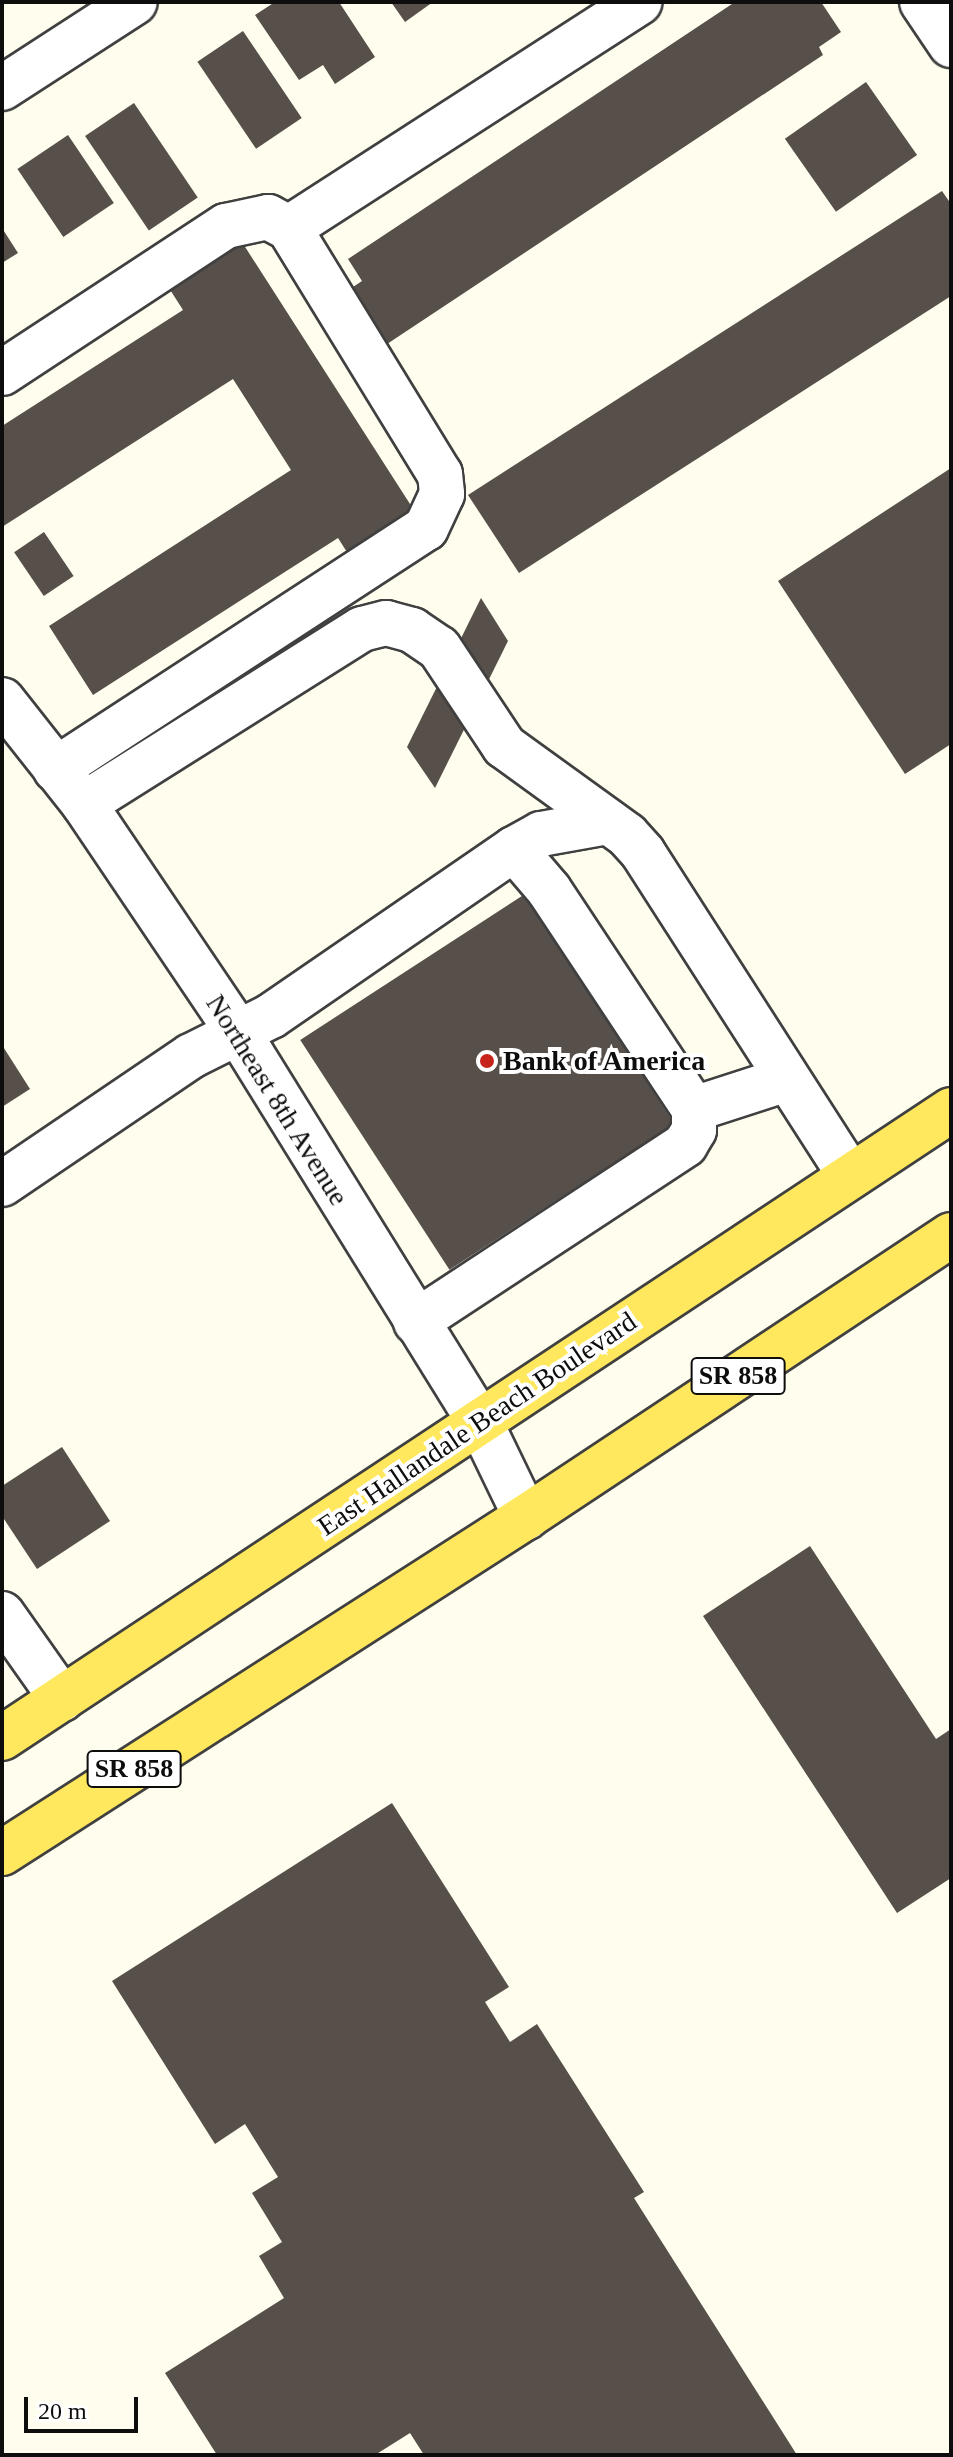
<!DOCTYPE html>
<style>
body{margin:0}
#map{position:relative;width:953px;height:2457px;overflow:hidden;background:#fffded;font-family:"Times New Roman",serif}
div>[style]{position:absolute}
.building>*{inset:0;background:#574f49;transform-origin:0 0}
.roads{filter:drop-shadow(2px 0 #404040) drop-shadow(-2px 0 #404040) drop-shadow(0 2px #404040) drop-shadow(0 -2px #404040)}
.minor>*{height:44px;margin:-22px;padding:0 22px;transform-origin:22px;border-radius:22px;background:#fff}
.major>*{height:44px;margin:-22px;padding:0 22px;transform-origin:22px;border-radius:22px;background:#ffe85d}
.dots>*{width:22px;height:22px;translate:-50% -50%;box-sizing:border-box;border:4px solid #fff;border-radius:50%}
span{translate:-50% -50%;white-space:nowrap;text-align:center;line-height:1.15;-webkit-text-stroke:8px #fff;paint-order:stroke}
.shield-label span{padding:2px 6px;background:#fff;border:2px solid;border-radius:6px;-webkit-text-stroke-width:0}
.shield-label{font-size:26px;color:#0d0d0d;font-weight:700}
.poi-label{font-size:28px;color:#0d0d0d;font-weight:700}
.left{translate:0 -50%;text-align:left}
.street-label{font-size:28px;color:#0d0d0d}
.frame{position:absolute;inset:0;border:4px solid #0d0d0d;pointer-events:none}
.scale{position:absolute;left:24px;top:2397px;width:114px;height:36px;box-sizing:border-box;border:4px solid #0d0d0d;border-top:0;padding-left:10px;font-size:24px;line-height:28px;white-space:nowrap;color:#0d0d0d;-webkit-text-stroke:6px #fff;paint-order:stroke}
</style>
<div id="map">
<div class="building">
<i style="clip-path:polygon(275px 2px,339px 2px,375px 57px,335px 84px,323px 65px,299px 80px,255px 15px)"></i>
<i style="clip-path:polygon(391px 2px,433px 2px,405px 22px)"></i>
<i style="clip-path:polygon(735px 2px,821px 2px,841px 32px,819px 47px,823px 55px,375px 352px,338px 297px,362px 281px,348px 259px)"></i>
<i style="left:243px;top:31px;width:105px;height:55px;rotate:56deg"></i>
<i style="left:866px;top:82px;width:89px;height:99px;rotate:55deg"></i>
<i style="left:134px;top:103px;width:114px;height:59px;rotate:56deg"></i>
<i style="left:68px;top:135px;width:82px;height:61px;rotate:56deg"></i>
<i style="clip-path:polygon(942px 191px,951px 204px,951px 296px,519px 573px,468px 495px)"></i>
<i style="clip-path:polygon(2px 228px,18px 253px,2px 263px)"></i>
<i style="clip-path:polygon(240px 239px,419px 518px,352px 560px,338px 538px,93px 695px,49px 626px,291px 470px,233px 379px,2px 527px,2px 426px,183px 310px,167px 285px)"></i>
<i style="clip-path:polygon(951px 468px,951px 744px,905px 774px,778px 581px)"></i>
<i style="left:44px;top:532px;width:53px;height:36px;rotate:56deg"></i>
<i style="clip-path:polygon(481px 598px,508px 641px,435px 788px,407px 747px)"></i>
<i style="left:525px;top:894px;width:274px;height:268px;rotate:57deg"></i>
<i style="clip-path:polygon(2px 1045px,30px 1089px,2px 1107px)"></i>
<i style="clip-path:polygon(62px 1447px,110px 1521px,37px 1569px,2px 1516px,2px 1486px)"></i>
<i style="clip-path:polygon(810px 1546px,936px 1739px,951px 1729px,951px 1878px,897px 1913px,703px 1616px)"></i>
<i style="clip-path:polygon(392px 1803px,509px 1987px,485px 2002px,510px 2042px,537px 2024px,644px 2192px,634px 2198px,797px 2455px,424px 2455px,410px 2433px,375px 2455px,217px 2455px,165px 2373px,284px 2298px,259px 2256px,282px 2242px,252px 2193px,278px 2177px,245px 2124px,215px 2144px,112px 1981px)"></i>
</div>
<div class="roads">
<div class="minor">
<i style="left:922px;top:2px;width:52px;rotate:56deg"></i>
<i style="left:2px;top:88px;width:158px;rotate:-32.9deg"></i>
<i style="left:289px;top:228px;width:417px;rotate:-32.8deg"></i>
<i style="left:2px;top:373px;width:268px;rotate:-33.3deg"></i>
<i style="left:226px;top:226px;width:43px;rotate:-12.1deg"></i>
<i style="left:268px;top:217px;width:24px;rotate:28deg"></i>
<i style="left:289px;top:228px;width:289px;rotate:58.5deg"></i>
<i style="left:440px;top:474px;width:20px;rotate:84deg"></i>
<i style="left:442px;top:494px;width:38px;rotate:115deg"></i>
<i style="left:426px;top:528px;width:442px;rotate:146.9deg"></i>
<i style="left:2px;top:700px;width:132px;rotate:51.7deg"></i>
<i style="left:84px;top:804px;width:275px;rotate:56deg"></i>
<i style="left:238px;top:1032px;width:459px;rotate:58.2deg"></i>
<i style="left:480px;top:1422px;width:106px;rotate:64.2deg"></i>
<i style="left:84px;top:804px;width:328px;rotate:-32.2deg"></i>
<i style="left:362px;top:629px;width:25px;rotate:-14deg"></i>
<i style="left:386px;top:623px;width:27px;rotate:15deg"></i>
<i style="left:412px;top:630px;width:32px;rotate:34deg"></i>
<i style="left:439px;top:648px;width:118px;rotate:56.4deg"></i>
<i style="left:504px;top:746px;width:152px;rotate:35.9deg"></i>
<i style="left:627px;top:835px;width:24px;rotate:48deg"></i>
<i style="left:643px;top:853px;width:384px;rotate:57.3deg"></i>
<i style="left:514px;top:849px;width:31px;rotate:-29deg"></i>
<i style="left:541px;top:834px;width:68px;rotate:-10.2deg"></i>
<i style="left:694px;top:1109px;width:95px;rotate:-17.9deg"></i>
<i style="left:2px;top:1184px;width:228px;rotate:-34.1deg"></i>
<i style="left:191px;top:1056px;width:89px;rotate:-26.6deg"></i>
<i style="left:271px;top:1016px;width:295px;rotate:-34.5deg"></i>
<i style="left:514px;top:849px;width:54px;rotate:49.5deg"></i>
<i style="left:549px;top:890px;width:263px;rotate:56.5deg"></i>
<i style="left:694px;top:1109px;width:21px;rotate:90deg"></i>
<i style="left:694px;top:1130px;width:17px;rotate:121deg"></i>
<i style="left:685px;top:1145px;width:322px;rotate:146.7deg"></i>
<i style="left:2px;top:1614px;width:104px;rotate:54.8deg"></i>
</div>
<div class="major">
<i style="left:2px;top:1738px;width:1138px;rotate:-33.49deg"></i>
<i style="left:2px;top:1853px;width:622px;rotate:-32.67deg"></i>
<i style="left:526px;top:1517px;width:510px;rotate:-33.57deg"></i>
</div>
</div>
<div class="dots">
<i style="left:487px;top:1061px;background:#c7251c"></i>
</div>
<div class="shield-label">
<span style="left:738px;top:1376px">SR 858</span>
<span style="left:134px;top:1769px">SR 858</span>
</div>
<div class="poi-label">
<span class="left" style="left:503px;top:1061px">Bank of America</span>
</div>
<div class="street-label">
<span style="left:277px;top:1100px;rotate:58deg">Northeast 8th Avenue</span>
<span style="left:477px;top:1424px;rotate:-34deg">East Hallandale Beach Boulevard</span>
</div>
<div class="frame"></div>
<div class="scale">20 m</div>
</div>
